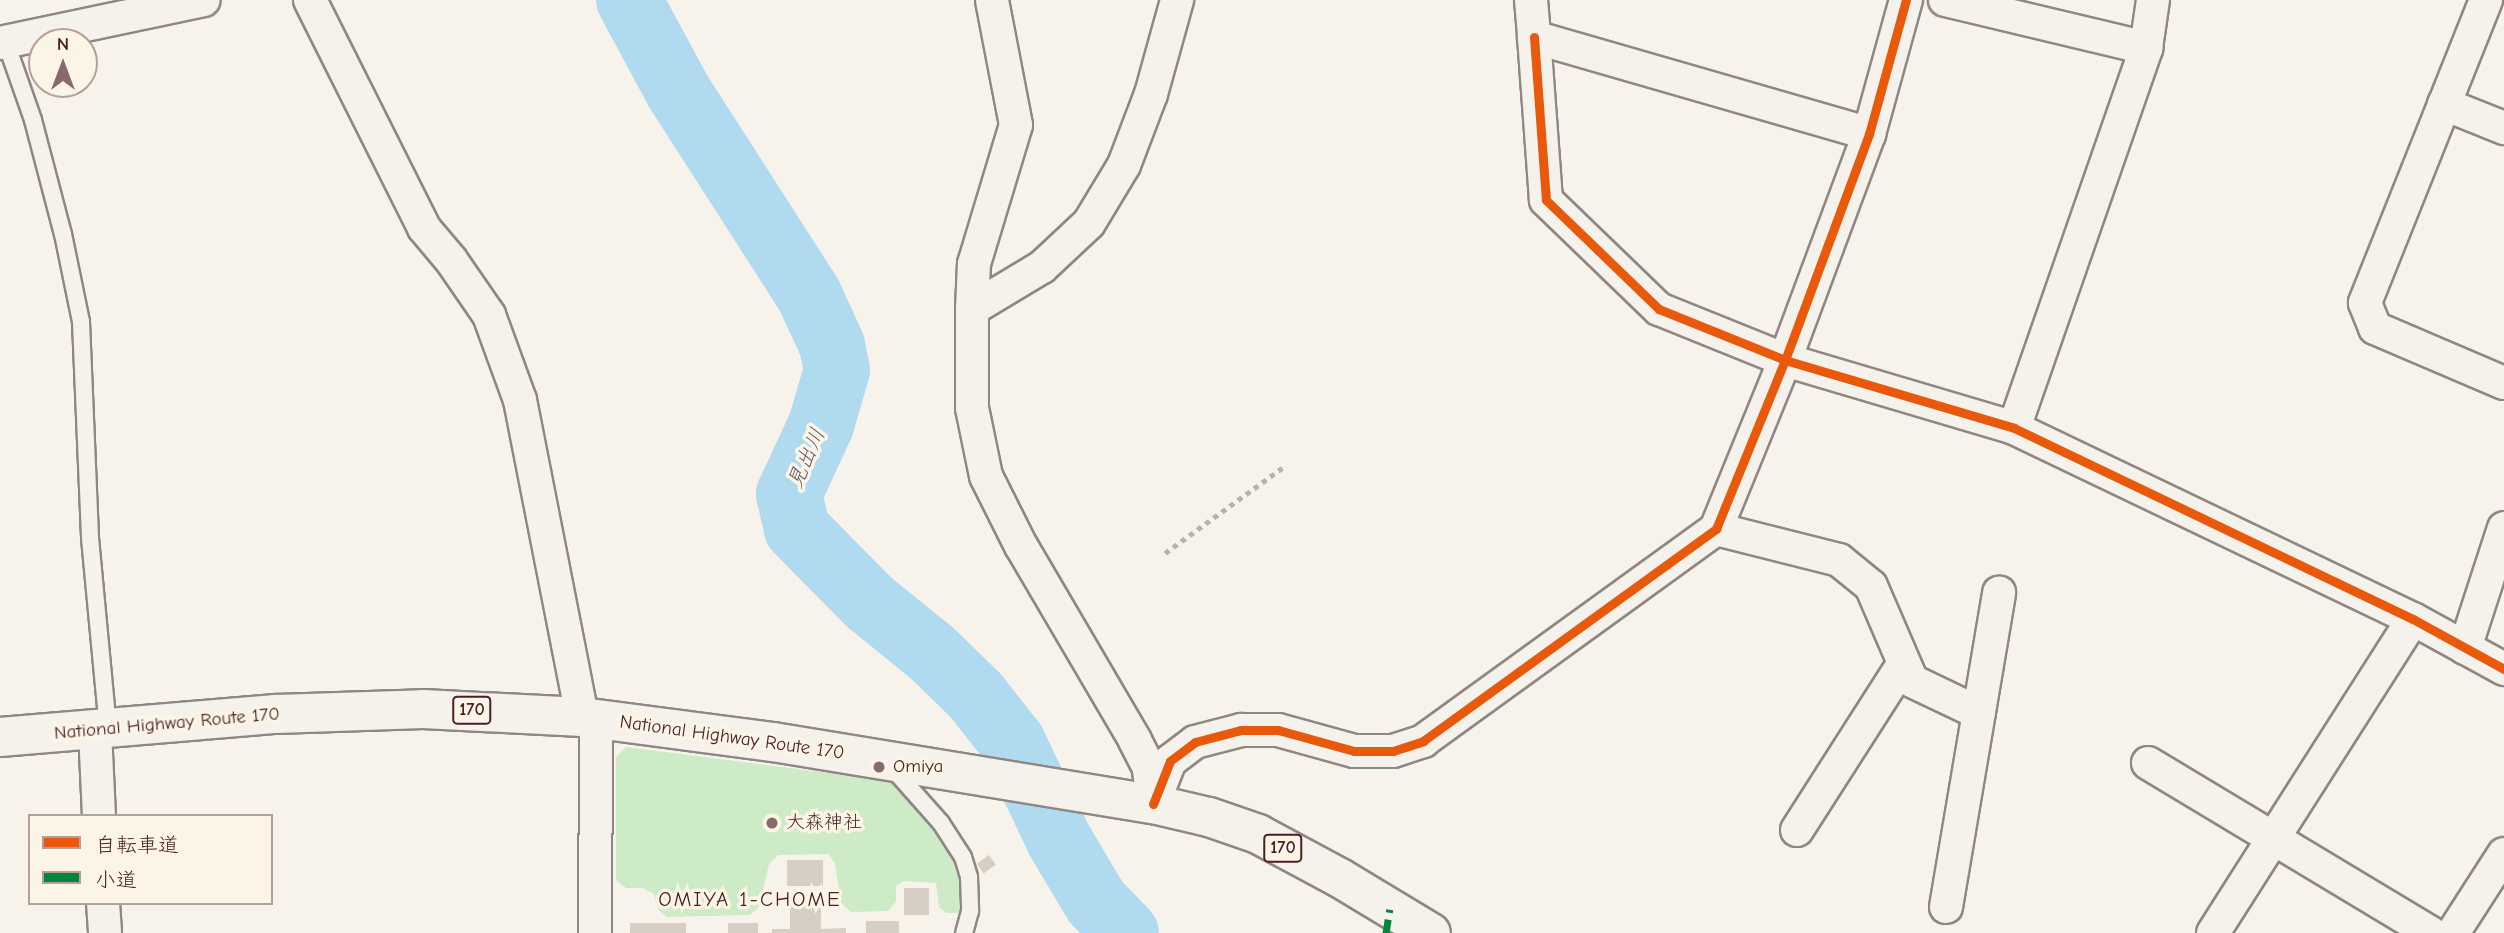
<!DOCTYPE html>
<meta charset="utf-8">
<style>
body{margin:0}
#map{position:relative;width:2504px;height:933px;overflow:hidden;background:#f7f3ea;font-family:"Comic Neue","Klee One",sans-serif}
div>[style]{position:absolute}
.green>*{inset:0;background:#ccebc6}
.river>*{height:66px;margin:-33px;padding:0 33px;transform-origin:33px;border-radius:33px;background:#b0daf0}
.building>*{inset:0;background:#d8cfc4;transform-origin:0 0}
.path>*{height:4.5px;margin-top:-2.25px;transform-origin:0;background:repeating-linear-gradient(90deg,#b8b1ae 0 5px,transparent 0 10px)}
.roads{filter:drop-shadow(2px 0 #908684) drop-shadow(-2px 0 #908684) drop-shadow(0 2px #908684) drop-shadow(0 -2px #908684)}
.service>*{height:16px;margin:-8px;padding:0 8px;transform-origin:8px;border-radius:8px;background:#f5f2ec}
.minor>*{height:32px;margin:-16px;padding:0 16px;transform-origin:16px;border-radius:16px;background:#f5f2ec}
.trunk>*{height:38px;margin:-19px;padding:0 19px;transform-origin:19px;border-radius:19px;background:#f5f2ec}
.quiet>*{height:7px;margin-top:-3.5px;transform-origin:0;background:repeating-linear-gradient(90deg,#00873e 0 14px,transparent 0 21px)}
.cycleway>*{height:9px;margin:-4.5px;padding:0 4.5px;transform-origin:4.5px;border-radius:4.5px;background:#e8590c}
.dots>*{width:19px;height:19px;translate:-50% -50%;box-sizing:border-box;border:4px solid #fcf5e5;border-radius:50%}
span{translate:-50% -50%;white-space:nowrap;text-align:center;line-height:1.15;-webkit-text-stroke:7px #fcf5e5;paint-order:stroke}
.shield-label span{padding:2px 5px;background:#fcf5e5;border:2px solid;border-radius:5px;-webkit-text-stroke-width:0}
.shield-label{font-size:18px;color:#4a1f2b;font-weight:700}
.street-label{font-size:19px;color:#4a1f2b}
.poi-label{font-size:19px;color:#4a1f2b}
.left{translate:0 -50%;text-align:left}
.water-label{font-size:21px;color:#605467;font-style:italic}
.neighbourhood-label{font-size:21px;color:#4a1f2b;letter-spacing:2px}
.legend{position:absolute;left:28px;top:814px;width:245px;height:91px;box-sizing:border-box;background:#fcf5e5;border:2px solid #b59f9b;margin:0;padding:9px 12px;list-style:none;font-size:21px;color:#4a1f2b}
.legend li{display:flex;align-items:center;gap:14px;height:35px}
.legend b{width:35px;border:2px solid #b59f9b}
.north{position:absolute;left:28px;top:28px;width:70px;height:70px;box-sizing:border-box;background:#fcf5e5;border:2px solid #b59f9b;border-radius:50%;rotate:0deg;font-size:19px;font-weight:700;line-height:28px;text-align:center;color:#4a1f2b}
.north::after{content:'';display:block;margin:auto;width:24px;height:32px;background:#87696e;clip-path:polygon(50% 0,100% 100%,50% 72%,0 100%)}
</style>
<div id="map">
<div class="green">
<i style="clip-path:polygon(626px 747px,892px 781px,906px 791px,952px 855px,961px 883px,962px 908px,957px 913px,946px 913px,939px 907px,936px 883px,904px 881px,896px 886px,896px 902px,888px 911px,851px 912px,841px 903px,835px 863px,828px 854px,778px 855px,769px 864px,759px 907px,750px 915px,666px 917px,658px 909px,654px 894px,643px 888px,626px 888px,616px 880px,616px 757px)"></i>
</div>
<div class="river">
<i style="left:629px;top:0;width:103px;rotate:61.7deg"></i>
<i style="left:678px;top:91px;width:242px;rotate:57.3deg"></i>
<i style="left:809px;top:295px;width:55px;rotate:65.3deg"></i>
<i style="left:832px;top:345px;width:25px;rotate:79deg"></i>
<i style="left:837px;top:370px;width:57px;rotate:106.2deg"></i>
<i style="left:821px;top:425px;width:76px;rotate:114.9deg"></i>
<i style="left:789px;top:494px;width:36px;rotate:77deg"></i>
<i style="left:797px;top:529px;width:103px;rotate:45.4deg"></i>
<i style="left:869px;top:602px;width:82px;rotate:39.1deg"></i>
<i style="left:933px;top:654px;width:60px;rotate:44.3deg"></i>
<i style="left:976px;top:696px;width:60px;rotate:51.8deg"></i>
<i style="left:1013px;top:743px;width:107px;rotate:64.6deg"></i>
<i style="left:1059px;top:840px;width:72px;rotate:59.2deg"></i>
<i style="left:1096px;top:902px;width:43px;rotate:45.9deg"></i>
</div>
<div class="building">
<i style="left:989px;top:855px;width:12px;height:15px;rotate:55deg"></i>
<i style="left:823px;top:860px;width:26px;height:36px;rotate:90deg"></i>
<i style="left:904px;top:888px;width:25px;height:27px"></i>
<i style="clip-path:polygon(821px 901px,821px 929px,846px 928px,846px 933px,772px 933px,772px 929px,790px 929px,790px 902px)"></i>
<i style="left:866px;top:921px;width:33px;height:12px"></i>
<i style="left:630px;top:923px;width:56px;height:10px"></i>
<i style="left:728px;top:923px;width:30px;height:10px"></i>
</div>
<div class="path">
<i style="left:1165px;top:553px;width:145px;rotate:-36deg"></i>
</div>
<div class="roads">
<div class="service">
<i style="left:5px;top:40px;width:85px;rotate:70.7deg"></i>
<i style="left:33px;top:120px;width:118px;rotate:75.3deg"></i>
<i style="left:63px;top:234px;width:90px;rotate:78.4deg"></i>
<i style="left:81px;top:322px;width:216px;rotate:87.6deg"></i>
<i style="left:90px;top:538px;width:190px;rotate:84.6deg"></i>
<i style="left:894px;top:770px;width:71px;rotate:48.4deg"></i>
<i style="left:941px;top:823px;width:40px;rotate:57.1deg"></i>
<i style="left:963px;top:857px;width:21px;rotate:73deg"></i>
<i style="left:969px;top:877px;width:34px;rotate:88deg"></i>
<i style="left:970px;top:911px;width:23px;rotate:105deg"></i>
</div>
<div class="minor">
<i style="left:310px;top:0;width:255px;rotate:63.4deg"></i>
<i style="left:424px;top:228px;width:42px;rotate:49.8deg"></i>
<i style="left:451px;top:260px;width:67px;rotate:55.4deg"></i>
<i style="left:489px;top:315px;width:90px;rotate:70deg"></i>
<i style="left:520px;top:400px;width:323px;rotate:78.9deg"></i>
<i style="left:1531px;top:0;width:37px;rotate:85deg"></i>
<i style="left:1534px;top:37px;width:349px;rotate:16.1deg"></i>
<i style="left:1945px;top:0;width:207px;rotate:13.4deg"></i>
<i style="left:2486px;top:0;width:326px;rotate:111.8deg"></i>
<i style="left:2365px;top:303px;width:27px;rotate:68deg"></i>
<i style="left:2375px;top:328px;width:140px;rotate:23.1deg"></i>
<i style="left:1534px;top:37px;width:163px;rotate:85.8deg"></i>
<i style="left:1546px;top:200px;width:157px;rotate:44deg"></i>
<i style="left:1659px;top:309px;width:136px;rotate:22deg"></i>
<i style="left:1785px;top:360px;width:239px;rotate:16.5deg"></i>
<i style="left:2014px;top:428px;width:442px;rotate:25.6deg"></i>
<i style="left:2413px;top:619px;width:104px;rotate:28.8deg"></i>
<i style="left:0;top:43px;width:208px;rotate:-11.9deg"></i>
<i style="left:2444px;top:104px;width:65px;rotate:21.8deg"></i>
<i style="left:972px;top:309px;width:45px;rotate:-87.5deg"></i>
<i style="left:974px;top:264px;width:145px;rotate:-73.2deg"></i>
<i style="left:1016px;top:125px;width:127px;rotate:-100.9deg"></i>
<i style="left:2014px;top:428px;width:402px;rotate:-70.8deg"></i>
<i style="left:2146px;top:48px;width:49px;rotate:-81.7deg"></i>
<i style="left:1716px;top:529px;width:127px;rotate:14.1deg"></i>
<i style="left:1839px;top:560px;width:41px;rotate:39.1deg"></i>
<i style="left:1871px;top:586px;width:103px;rotate:66.7deg"></i>
<i style="left:1912px;top:681px;width:74px;rotate:25.5deg"></i>
<i style="left:2465px;top:648px;width:126px;rotate:-72deg"></i>
<i style="left:95px;top:731px;width:85px;rotate:87.3deg"></i>
<i style="left:2148px;top:763px;width:330px;rotate:31deg"></i>
<i style="left:1153px;top:803px;width:35px;rotate:-97deg"></i>
<i style="left:1149px;top:768px;width:31px;rotate:-117deg"></i>
<i style="left:1135px;top:740px;width:225px;rotate:-120.4deg"></i>
<i style="left:1021px;top:546px;width:78px;rotate:-116.6deg"></i>
<i style="left:986px;top:476px;width:69px;rotate:-101.6deg"></i>
<i style="left:972px;top:408px;width:99px;rotate:-90deg"></i>
<i style="left:972px;top:309px;width:82px;rotate:-31deg"></i>
<i style="left:1042px;top:267px;width:64px;rotate:-43.1deg"></i>
<i style="left:1089px;top:223px;width:68px;rotate:-58.9deg"></i>
<i style="left:1124px;top:165px;width:76px;rotate:-69.2deg"></i>
<i style="left:1151px;top:94px;width:98px;rotate:-74.5deg"></i>
<i style="left:1153px;top:804px;width:46px;rotate:-68.4deg"></i>
<i style="left:1170px;top:761px;width:31px;rotate:-37deg"></i>
<i style="left:1195px;top:742px;width:48px;rotate:-14.6deg"></i>
<i style="left:1241px;top:730px;width:37px"></i>
<i style="left:1278px;top:730px;width:79px;rotate:15.4deg"></i>
<i style="left:1354px;top:751px;width:39px"></i>
<i style="left:1393px;top:751px;width:32px;rotate:-18deg"></i>
<i style="left:1423px;top:741px;width:362px;rotate:-35.9deg"></i>
<i style="left:1716px;top:529px;width:183px;rotate:-67.8deg"></i>
<i style="left:1785px;top:360px;width:241px;rotate:-69.6deg"></i>
<i style="left:1869px;top:134px;width:139px;rotate:-74.6deg"></i>
<i style="left:1797px;top:830px;width:197px;rotate:-57.4deg"></i>
<i style="left:103px;top:903px;width:30px;rotate:86deg"></i>
<i style="left:1946px;top:907px;width:319px;rotate:-80.4deg"></i>
<i style="left:595px;top:933px;width:214px;rotate:-89.7deg"></i>
<i style="left:2213px;top:933px;width:372px;rotate:-57.5deg"></i>
<i style="left:2453px;top:933px;width:94px;rotate:-57.2deg"></i>
</div>
<div class="trunk">
<i style="left:0;top:737px;width:277px;rotate:-4.8deg"></i>
<i style="left:276px;top:714px;width:147px;rotate:-1.9deg"></i>
<i style="left:423px;top:709px;width:159px;rotate:2.9deg"></i>
<i style="left:582px;top:717px;width:193px;rotate:7.5deg"></i>
<i style="left:773px;top:742px;width:385px;rotate:9.3deg"></i>
<i style="left:1153px;top:804px;width:57px;rotate:13.1deg"></i>
<i style="left:1209px;top:817px;width:52px;rotate:19.1deg"></i>
<i style="left:1258px;top:834px;width:93px;rotate:28.2deg"></i>
<i style="left:1340px;top:878px;width:106px;rotate:31.1deg"></i>
</div>
</div>
<div class="quiet">
<i style="left:1386px;top:933px;width:24px;rotate:-81deg"></i>
</div>
<div class="cycleway">
<i style="left:1534px;top:37px;width:163px;rotate:85.8deg"></i>
<i style="left:1546px;top:200px;width:157px;rotate:44deg"></i>
<i style="left:1659px;top:309px;width:136px;rotate:22deg"></i>
<i style="left:1785px;top:360px;width:239px;rotate:16.5deg"></i>
<i style="left:2014px;top:428px;width:442px;rotate:25.6deg"></i>
<i style="left:2413px;top:619px;width:104px;rotate:28.8deg"></i>
<i style="left:1153px;top:804px;width:46px;rotate:-68.4deg"></i>
<i style="left:1170px;top:761px;width:31px;rotate:-37deg"></i>
<i style="left:1195px;top:742px;width:48px;rotate:-14.6deg"></i>
<i style="left:1241px;top:730px;width:37px"></i>
<i style="left:1278px;top:730px;width:79px;rotate:15.4deg"></i>
<i style="left:1354px;top:751px;width:39px"></i>
<i style="left:1393px;top:751px;width:32px;rotate:-18deg"></i>
<i style="left:1423px;top:741px;width:362px;rotate:-35.9deg"></i>
<i style="left:1716px;top:529px;width:183px;rotate:-67.8deg"></i>
<i style="left:1785px;top:360px;width:241px;rotate:-69.6deg"></i>
<i style="left:1869px;top:134px;width:139px;rotate:-74.6deg"></i>
</div>
<div class="dots">
<i style="left:879px;top:767px;background:#87696e"></i>
<i style="left:772px;top:823px;background:#87696e"></i>
</div>
<div class="shield-label">
<span style="left:472px;top:710px">170</span>
<span style="left:1283px;top:848px">170</span>
</div>
<div class="street-label">
<span style="left:167px;top:724px;rotate:-5deg">National Highway Route 170</span>
<span style="left:732px;top:738px;rotate:8deg">National Highway Route 170</span>
</div>
<div class="poi-label">
<span class="left" style="left:893px;top:767px">Omiya</span>
<span class="left" style="left:786px;top:823px">大森神社</span>
</div>
<div class="water-label">
<span style="left:806px;top:458px;rotate:-66deg">見出川</span>
</div>
<div class="neighbourhood-label">
<span style="left:750px;top:899px">OMIYA 1-CHOME</span>
</div>
<ul class="legend">
<li><b style="height:9px;background:#e8590c"></b>自転車道</li>
<li><b style="height:9px;background:#00873e"></b>小道</li>
</ul>
<div class="north">N</div>
</div>
